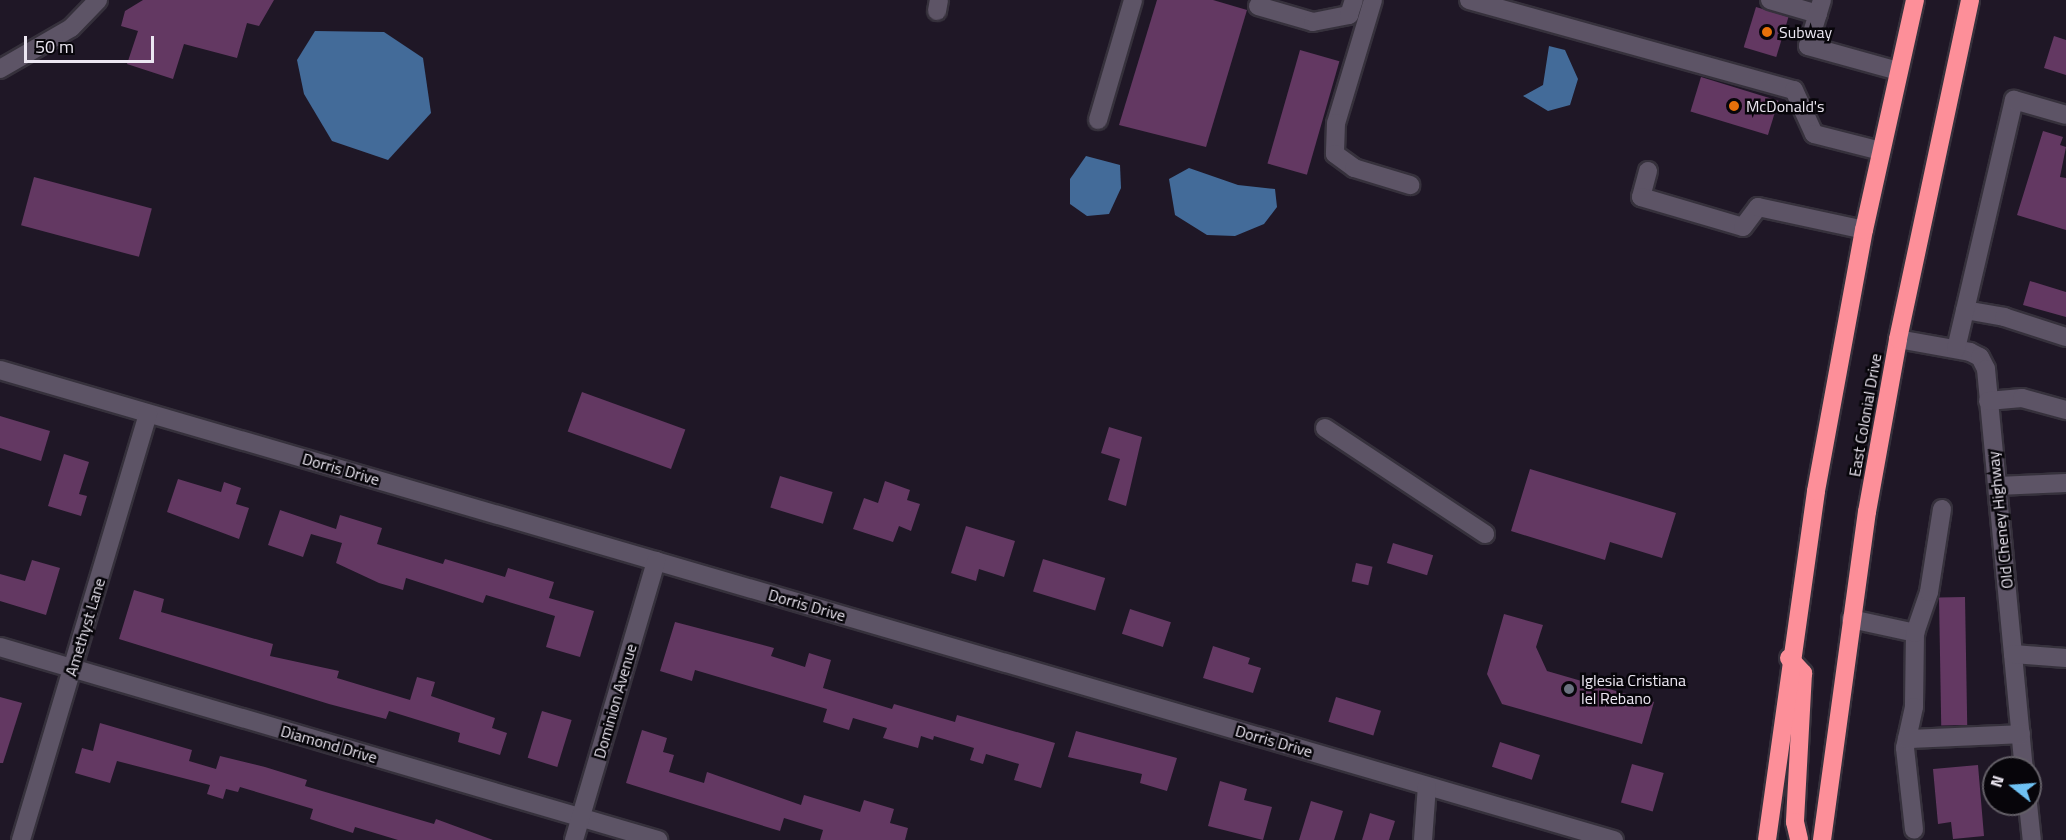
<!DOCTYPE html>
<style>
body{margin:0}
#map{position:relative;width:2066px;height:840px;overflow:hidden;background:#1f1726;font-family:"Titillium Web",sans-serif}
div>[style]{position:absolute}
.water>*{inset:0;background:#436b99}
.building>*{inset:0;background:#633862;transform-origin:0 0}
.roads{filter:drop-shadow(2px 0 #36313c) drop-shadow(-2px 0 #36313c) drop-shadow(0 2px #36313c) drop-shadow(0 -2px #36313c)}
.minor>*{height:18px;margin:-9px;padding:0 9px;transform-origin:9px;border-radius:9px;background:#5d5466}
.highway>*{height:18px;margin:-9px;padding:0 9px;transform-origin:9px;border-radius:9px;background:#fd8f99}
.dots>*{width:16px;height:16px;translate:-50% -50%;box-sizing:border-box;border:3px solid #07050a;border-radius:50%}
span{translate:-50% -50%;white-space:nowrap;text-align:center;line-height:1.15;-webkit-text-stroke:5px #07050a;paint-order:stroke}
.poi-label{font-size:16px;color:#ece7f2}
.left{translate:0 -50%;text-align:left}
.street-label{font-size:16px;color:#ece7f2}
.north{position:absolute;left:1982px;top:756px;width:60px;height:60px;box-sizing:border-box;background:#07050a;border:2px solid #635f67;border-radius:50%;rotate:287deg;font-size:16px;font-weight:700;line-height:24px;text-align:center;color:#ece7f2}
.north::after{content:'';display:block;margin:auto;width:21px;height:27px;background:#6fc2f4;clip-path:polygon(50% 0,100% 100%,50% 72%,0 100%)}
.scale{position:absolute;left:24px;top:36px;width:130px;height:27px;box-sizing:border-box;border:3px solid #ece7f2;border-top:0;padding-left:8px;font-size:18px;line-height:21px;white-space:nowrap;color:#ece7f2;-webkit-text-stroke:4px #07050a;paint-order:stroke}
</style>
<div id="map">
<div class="water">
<i style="clip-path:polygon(315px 31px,384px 32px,423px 58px,431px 113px,388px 160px,332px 141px,304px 94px,297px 60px)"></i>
<i style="clip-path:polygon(1549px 46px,1565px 50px,1578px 79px,1570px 105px,1548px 111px,1523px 96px,1543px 85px)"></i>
<i style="clip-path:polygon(1086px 156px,1120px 165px,1121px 188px,1109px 214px,1087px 216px,1070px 204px,1070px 179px)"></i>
<i style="clip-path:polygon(1189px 168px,1238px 185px,1275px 189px,1277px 207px,1264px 224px,1235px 236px,1207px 235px,1175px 215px,1169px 179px)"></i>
</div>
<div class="building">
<i style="clip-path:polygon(143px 0,274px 0,259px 26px,247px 23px,237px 58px,184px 44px,173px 79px,127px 64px,138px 31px,121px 26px,125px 11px)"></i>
<i style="clip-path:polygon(1157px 0,1213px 0,1247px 10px,1206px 147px,1119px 125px)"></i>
<i style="left:1756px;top:7px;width:34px;height:42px;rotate:17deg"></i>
<i style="clip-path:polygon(2054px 36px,2066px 40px,2066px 75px,2044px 68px)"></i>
<i style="left:1300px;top:50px;width:41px;height:118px;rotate:16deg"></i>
<i style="left:1701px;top:77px;width:81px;height:36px;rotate:17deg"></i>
<i style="clip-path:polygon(2043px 131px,2063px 137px,2060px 145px,2066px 147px,2060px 177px,2066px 178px,2066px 230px,2017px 215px)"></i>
<i style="left:34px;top:177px;width:122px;height:50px;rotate:15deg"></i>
<i style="clip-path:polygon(2030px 281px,2066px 292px,2066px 317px,2023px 305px)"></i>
<i style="left:582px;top:392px;width:110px;height:42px;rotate:20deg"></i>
<i style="clip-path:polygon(0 416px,50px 431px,41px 461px,0 448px)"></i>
<i style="clip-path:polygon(1109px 427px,1142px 437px,1126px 506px,1108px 500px,1120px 459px,1101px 453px)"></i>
<i style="clip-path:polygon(64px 454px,89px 462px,79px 494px,87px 496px,81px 516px,48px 506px)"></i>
<i style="clip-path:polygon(1530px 469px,1676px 513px,1662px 558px,1610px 542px,1605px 560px,1511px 531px)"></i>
<i style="left:780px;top:476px;width:55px;height:33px;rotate:17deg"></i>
<i style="clip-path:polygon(178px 479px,221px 492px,224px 482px,241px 488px,236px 504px,249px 508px,239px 539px,167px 512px)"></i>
<i style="clip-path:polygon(885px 481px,910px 490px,907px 500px,920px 504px,911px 531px,899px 526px,893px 542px,853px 529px,864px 498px,878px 503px)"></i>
<i style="clip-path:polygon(280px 510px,336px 529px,340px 515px,382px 528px,377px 544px,443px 564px,445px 559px,505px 577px,508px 568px,554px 582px,549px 598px,594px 611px,580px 657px,546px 647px,555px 616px,486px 595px,483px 603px,406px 578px,403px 590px,379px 583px,336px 563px,342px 543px,311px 534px,303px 557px,268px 545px)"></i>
<i style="clip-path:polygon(966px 526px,1015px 541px,1004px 577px,979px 569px,976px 581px,951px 573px)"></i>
<i style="left:1393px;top:543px;width:42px;height:21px;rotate:17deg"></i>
<i style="left:1043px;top:559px;width:65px;height:34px;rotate:17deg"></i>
<i style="clip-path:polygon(32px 560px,60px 568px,46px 615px,0 601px,0 574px,25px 581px)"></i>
<i style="left:1356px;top:563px;width:17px;height:19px;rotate:13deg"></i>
<i style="clip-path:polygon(134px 590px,164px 599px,161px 612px,273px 644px,270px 656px,339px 671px,337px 678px,410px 700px,417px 677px,435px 682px,431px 696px,495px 718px,492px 728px,507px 733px,500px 755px,458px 742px,460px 733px,389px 711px,386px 719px,329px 704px,119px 639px)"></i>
<i style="left:1965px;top:597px;width:128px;height:26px;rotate:89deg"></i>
<i style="left:1130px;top:609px;width:43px;height:26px;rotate:18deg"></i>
<i style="clip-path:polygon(1504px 614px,1543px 625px,1536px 647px,1547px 671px,1654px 702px,1642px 744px,1502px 704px,1487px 674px)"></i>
<i style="clip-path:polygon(675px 622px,774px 648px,771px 656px,805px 667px,809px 653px,831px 660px,823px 688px,892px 709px,894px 704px,955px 722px,957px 715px,1055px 743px,1041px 788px,1014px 780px,1019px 764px,986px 754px,983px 764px,970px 760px,974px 748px,934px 736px,933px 740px,921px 736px,918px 748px,883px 738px,887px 728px,853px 718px,849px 730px,823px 722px,827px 709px,695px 670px,692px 681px,660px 671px)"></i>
<i style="clip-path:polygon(1213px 646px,1250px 658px,1248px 664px,1261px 668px,1253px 693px,1203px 678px)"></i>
<i style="clip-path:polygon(0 697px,22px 703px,3px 763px,0 763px)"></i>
<i style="left:1336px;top:697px;width:47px;height:26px;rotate:17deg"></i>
<i style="left:542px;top:711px;width:31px;height:49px;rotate:17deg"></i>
<i style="clip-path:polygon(100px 723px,192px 750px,189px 761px,216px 769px,220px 756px,265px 767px,307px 780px,305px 786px,434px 824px,436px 819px,493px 840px,398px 840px,355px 827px,353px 833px,310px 819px,313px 809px,240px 787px,238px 792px,226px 789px,223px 799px,207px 794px,210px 785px,117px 761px,110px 783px,75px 773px,82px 748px,93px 751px)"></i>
<i style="clip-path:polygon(642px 730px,667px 738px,663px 752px,674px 755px,669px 772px,704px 783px,707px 772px,801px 805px,804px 795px,860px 812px,864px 800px,894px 809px,890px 823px,908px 828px,905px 840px,820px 840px,823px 830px,784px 818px,780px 831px,626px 783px)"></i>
<i style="clip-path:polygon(1076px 731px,1177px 758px,1167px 791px,1140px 783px,1142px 774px,1068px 757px)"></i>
<i style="left:1500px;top:742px;width:42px;height:26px;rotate:18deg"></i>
<i style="left:1632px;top:764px;width:33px;height:40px;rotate:16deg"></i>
<i style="clip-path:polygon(1978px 765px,1984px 836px,1953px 839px,1951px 822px,1938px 824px,1933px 769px)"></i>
<i style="clip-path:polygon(1220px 781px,1247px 789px,1244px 800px,1272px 807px,1263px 840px,1208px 826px)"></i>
<i style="clip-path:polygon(1311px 801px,1343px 811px,1334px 840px,1299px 840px)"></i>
<i style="clip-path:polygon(1370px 813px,1395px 821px,1389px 840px,1362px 840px)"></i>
</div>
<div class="roads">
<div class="minor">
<i style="left:1373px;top:0;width:128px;rotate:106.7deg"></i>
<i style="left:1336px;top:123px;width:31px;rotate:92deg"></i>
<i style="left:1335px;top:154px;width:24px;rotate:36deg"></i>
<i style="left:1354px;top:168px;width:59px;rotate:16.9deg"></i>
<i style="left:1469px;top:0;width:337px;rotate:15.5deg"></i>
<i style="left:1794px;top:90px;width:48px;rotate:65.6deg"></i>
<i style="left:1814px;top:134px;width:69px;rotate:14.2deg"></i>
<i style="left:1770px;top:0;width:50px;rotate:16.3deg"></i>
<i style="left:1822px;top:0;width:48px;rotate:106.9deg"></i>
<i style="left:1808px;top:46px;width:93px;rotate:15.5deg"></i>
<i style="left:1258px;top:6px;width:57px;rotate:16.2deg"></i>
<i style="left:1313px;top:22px;width:37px;rotate:-11deg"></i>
<i style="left:1349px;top:15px;width:16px;rotate:-72deg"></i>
<i style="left:937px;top:11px;width:11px;rotate:-80deg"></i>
<i style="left:0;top:69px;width:82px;rotate:-30deg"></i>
<i style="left:71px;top:28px;width:39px;rotate:-46deg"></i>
<i style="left:1098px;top:120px;width:125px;rotate:-73.7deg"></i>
<i style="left:1648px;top:171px;width:27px;rotate:105deg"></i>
<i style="left:1641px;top:197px;width:106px;rotate:16.4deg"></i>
<i style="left:1743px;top:227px;width:25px;rotate:-53deg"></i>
<i style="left:1758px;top:207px;width:108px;rotate:12.2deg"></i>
<i style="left:1965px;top:310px;width:40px;rotate:10deg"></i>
<i style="left:2004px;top:317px;width:65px;rotate:17.9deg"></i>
<i style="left:1898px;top:339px;width:73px;rotate:10.2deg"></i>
<i style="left:1970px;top:352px;width:11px;rotate:27deg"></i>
<i style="left:1980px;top:357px;width:13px;rotate:63deg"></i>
<i style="left:1986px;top:369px;width:401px;rotate:84.6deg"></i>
<i style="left:1956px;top:349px;width:256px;rotate:-76.9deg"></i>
<i style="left:2014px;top:100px;width:54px;rotate:16.1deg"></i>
<i style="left:0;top:370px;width:1681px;rotate:16.24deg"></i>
<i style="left:1988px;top:401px;width:34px;rotate:-5deg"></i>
<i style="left:2022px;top:398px;width:46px;rotate:15.3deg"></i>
<i style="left:1325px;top:428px;width:192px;rotate:33.5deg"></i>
<i style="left:1997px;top:486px;width:69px;rotate:-2.5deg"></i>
<i style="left:1851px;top:619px;width:66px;rotate:12.3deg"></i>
<i style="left:1915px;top:633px;width:74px;rotate:90.8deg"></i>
<i style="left:1914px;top:707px;width:42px;rotate:102.4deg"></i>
<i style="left:1905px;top:748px;width:82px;rotate:83.7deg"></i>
<i style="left:1915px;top:633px;width:43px;rotate:-71.1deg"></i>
<i style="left:1929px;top:592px;width:84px;rotate:-81.1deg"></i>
<i style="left:0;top:647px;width:686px;rotate:16.35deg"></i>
<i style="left:2013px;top:654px;width:53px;rotate:4.3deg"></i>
<i style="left:1907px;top:739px;width:114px;rotate:-2.5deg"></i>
<i style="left:2028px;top:804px;width:36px;rotate:84deg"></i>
<i style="left:21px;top:840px;width:445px;rotate:-73.4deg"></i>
<i style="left:574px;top:840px;width:291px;rotate:-73.6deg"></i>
<i style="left:1423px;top:840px;width:54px;rotate:-85.8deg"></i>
</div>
<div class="highway">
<i style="left:1789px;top:658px;width:21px;rotate:47deg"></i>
<i style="left:1803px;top:673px;width:149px;rotate:93.1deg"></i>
<i style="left:1795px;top:822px;width:18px;rotate:77deg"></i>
<i style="left:1767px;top:840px;width:352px;rotate:-82deg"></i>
<i style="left:1816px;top:491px;width:265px;rotate:-79.6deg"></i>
<i style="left:1864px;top:230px;width:236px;rotate:-77.5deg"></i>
<i style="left:1822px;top:840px;width:331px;rotate:-82.2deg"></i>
<i style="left:1867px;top:512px;width:176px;rotate:-79.8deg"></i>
<i style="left:1898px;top:339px;width:347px;rotate:-78deg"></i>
</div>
</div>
<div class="dots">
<i style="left:1767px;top:32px;background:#e8710a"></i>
<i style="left:1734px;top:106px;background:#e8710a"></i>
<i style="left:1569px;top:689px;background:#6b7280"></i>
</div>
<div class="poi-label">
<span class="left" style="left:1779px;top:32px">Subway</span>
<span class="left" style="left:1746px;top:106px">McDonald's</span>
<span class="left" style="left:1581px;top:689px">Iglesia Cristiana<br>lel Rebano</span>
</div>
<div class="street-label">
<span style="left:1865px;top:415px;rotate:-80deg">East Colonial Drive</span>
<span style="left:341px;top:469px;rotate:16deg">Dorris Drive</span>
<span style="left:2000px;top:520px;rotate:-96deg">Old Cheney Highway</span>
<span style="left:807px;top:605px;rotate:16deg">Dorris Drive</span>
<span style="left:85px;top:627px;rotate:-73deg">Amethyst Lane</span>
<span style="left:615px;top:701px;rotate:-74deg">Dominion Avenue</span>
<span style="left:1274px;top:741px;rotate:16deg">Dorris Drive</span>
<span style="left:329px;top:744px;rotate:16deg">Diamond Drive</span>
</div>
<div class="north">N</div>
<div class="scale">50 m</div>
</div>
